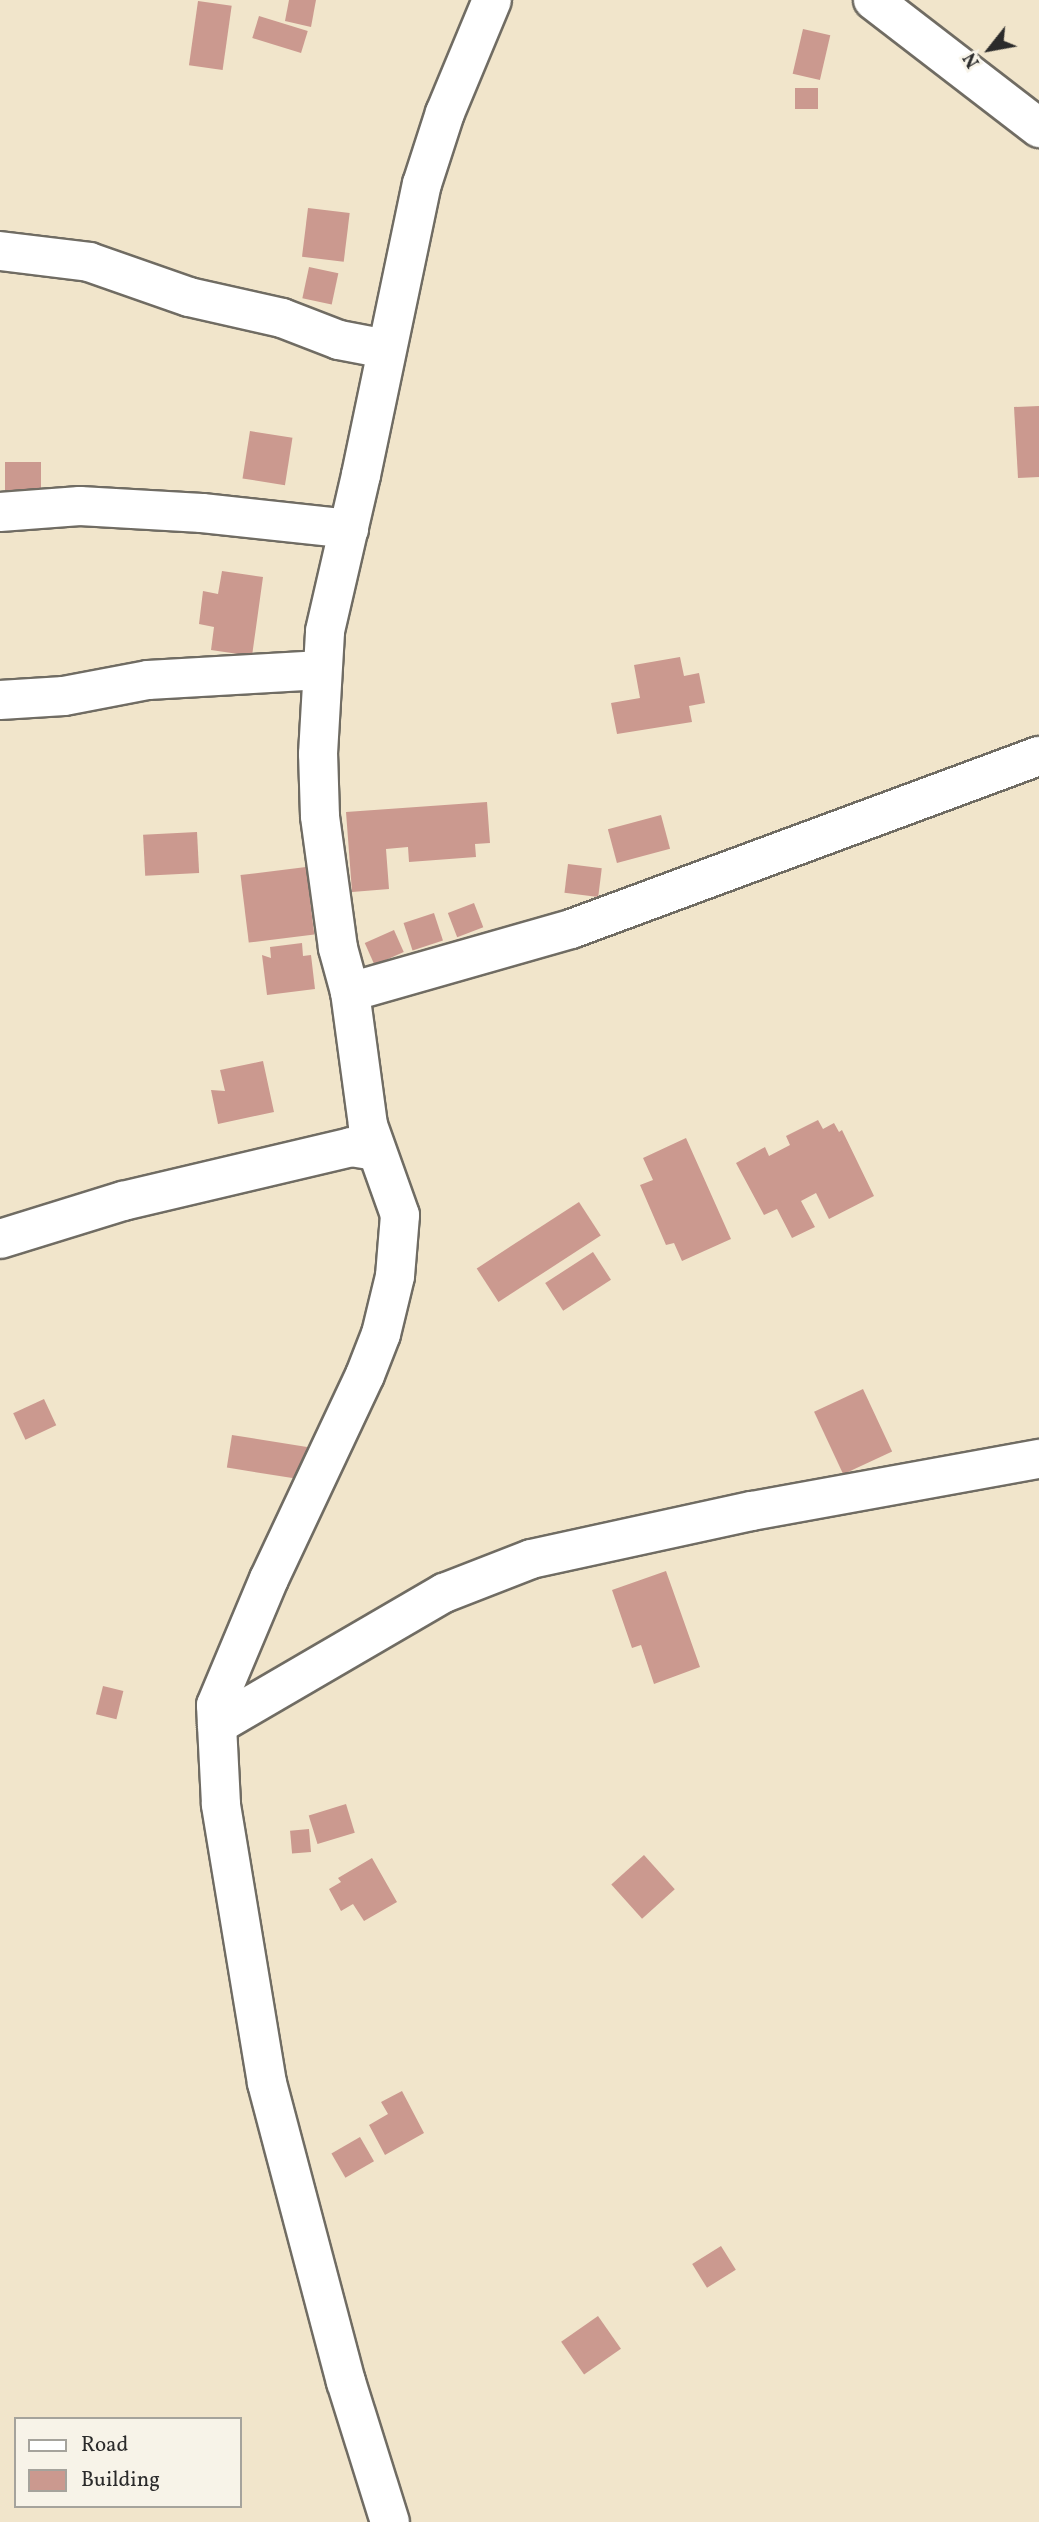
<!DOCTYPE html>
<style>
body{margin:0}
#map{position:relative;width:1039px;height:2522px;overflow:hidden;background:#f1e5cb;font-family:Vollkorn,serif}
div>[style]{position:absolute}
.building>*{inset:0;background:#cb998f;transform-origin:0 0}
.roads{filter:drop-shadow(2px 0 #706c63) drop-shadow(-2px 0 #706c63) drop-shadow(0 2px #706c63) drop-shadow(0 -2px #706c63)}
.street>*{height:38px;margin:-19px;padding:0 19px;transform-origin:19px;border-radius:19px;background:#fff}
span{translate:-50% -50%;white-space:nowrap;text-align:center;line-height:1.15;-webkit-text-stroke:5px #f7f3e8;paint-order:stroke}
.legend{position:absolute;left:14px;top:2417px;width:228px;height:91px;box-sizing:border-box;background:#f7f3e8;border:2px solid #a5a39c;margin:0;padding:9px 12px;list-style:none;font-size:21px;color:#2b2b2b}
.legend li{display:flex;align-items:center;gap:14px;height:35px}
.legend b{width:35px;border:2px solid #a5a39c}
.north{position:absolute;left:955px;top:14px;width:70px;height:70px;-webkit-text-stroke:5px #f7f3e8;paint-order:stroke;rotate:239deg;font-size:19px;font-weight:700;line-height:28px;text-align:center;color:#2b2b2b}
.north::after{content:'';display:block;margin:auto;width:24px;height:32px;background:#2b2b2b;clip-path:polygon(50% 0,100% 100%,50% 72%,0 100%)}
</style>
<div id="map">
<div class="building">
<i style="clip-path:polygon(289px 0,316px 0,311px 27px,285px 21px)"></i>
<i style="left:198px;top:1px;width:34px;height:65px;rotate:8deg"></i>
<i style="left:259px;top:16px;width:51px;height:23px;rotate:17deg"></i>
<i style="left:803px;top:29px;width:28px;height:46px;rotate:13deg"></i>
<i style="left:795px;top:88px;width:23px;height:21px"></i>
<i style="left:308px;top:208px;width:42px;height:49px;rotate:7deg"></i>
<i style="left:309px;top:267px;width:30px;height:32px;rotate:12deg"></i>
<i style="clip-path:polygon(1039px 406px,1039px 477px,1018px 478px,1014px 407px)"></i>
<i style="left:250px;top:431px;width:43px;height:48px;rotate:9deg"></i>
<i style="left:5px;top:462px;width:36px;height:39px"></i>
<i style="clip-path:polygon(222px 571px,263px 577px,252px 656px,211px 650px,214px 627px,199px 624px,203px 591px,218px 594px)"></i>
<i style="clip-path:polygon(680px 657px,684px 676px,699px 673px,705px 703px,689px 706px,692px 722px,617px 734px,611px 703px,640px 698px,634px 665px)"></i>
<i style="clip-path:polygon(487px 802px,490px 843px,475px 844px,476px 857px,409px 862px,408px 847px,386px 849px,389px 889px,352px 892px,346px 812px)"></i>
<i style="left:661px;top:815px;width:35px;height:55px;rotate:75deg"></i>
<i style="left:197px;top:832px;width:41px;height:54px;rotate:87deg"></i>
<i style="left:568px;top:864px;width:34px;height:29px;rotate:7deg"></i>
<i style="left:306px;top:867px;width:68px;height:66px;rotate:83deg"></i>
<i style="left:474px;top:903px;width:26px;height:28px;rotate:69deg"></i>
<i style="left:434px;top:913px;width:29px;height:32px;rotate:72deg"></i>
<i style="left:394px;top:930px;width:24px;height:32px;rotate:66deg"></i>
<i style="clip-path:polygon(302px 943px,303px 956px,311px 955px,315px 989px,267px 995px,262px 955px,271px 958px,270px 947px)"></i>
<i style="clip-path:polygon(263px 1061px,274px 1112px,218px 1124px,211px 1090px,225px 1091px,220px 1070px)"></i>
<i style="clip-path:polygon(818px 1120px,823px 1129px,834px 1123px,839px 1132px,842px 1130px,874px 1196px,829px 1219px,816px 1193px,801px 1201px,815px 1227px,792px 1238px,777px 1209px,764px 1215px,736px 1163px,765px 1147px,769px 1156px,790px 1145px,786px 1136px)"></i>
<i style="clip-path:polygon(686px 1138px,731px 1239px,682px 1261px,674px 1243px,666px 1245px,640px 1185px,653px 1180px,643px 1158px)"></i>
<i style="left:579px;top:1202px;width:40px;height:122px;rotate:57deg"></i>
<i style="left:593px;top:1252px;width:33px;height:57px;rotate:57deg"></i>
<i style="left:863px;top:1389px;width:69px;height:54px;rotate:65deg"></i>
<i style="left:44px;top:1399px;width:29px;height:34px;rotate:65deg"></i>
<i style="left:232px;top:1435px;width:76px;height:33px;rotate:9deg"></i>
<i style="clip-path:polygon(666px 1571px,700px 1667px,654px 1684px,641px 1645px,632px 1648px,612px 1590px)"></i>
<i style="left:103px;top:1686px;width:21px;height:29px;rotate:14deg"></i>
<i style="left:346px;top:1804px;width:30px;height:39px;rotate:73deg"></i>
<i style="left:309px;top:1829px;width:23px;height:19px;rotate:85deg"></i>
<i style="left:644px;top:1855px;width:46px;height:44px;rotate:48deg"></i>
<i style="clip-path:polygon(372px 1858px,397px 1902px,364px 1921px,353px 1904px,341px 1911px,329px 1889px,341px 1882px,338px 1878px)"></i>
<i style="clip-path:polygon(402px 2091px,424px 2133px,385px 2155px,369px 2125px,388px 2114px,381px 2102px)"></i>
<i style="left:360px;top:2137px;width:28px;height:33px;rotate:60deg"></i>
<i style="left:721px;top:2246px;width:28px;height:34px;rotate:58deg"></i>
<i style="left:598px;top:2316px;width:40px;height:45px;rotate:55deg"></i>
</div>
<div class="roads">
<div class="street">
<i style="left:873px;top:0;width:210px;rotate:37.6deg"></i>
<i style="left:0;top:251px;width:90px;rotate:7deg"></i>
<i style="left:89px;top:262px;width:106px;rotate:19.3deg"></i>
<i style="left:189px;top:297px;width:95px;rotate:12.7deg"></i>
<i style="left:282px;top:318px;width:61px;rotate:21.1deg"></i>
<i style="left:339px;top:340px;width:48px;rotate:10.8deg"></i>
<i style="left:0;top:512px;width:80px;rotate:-4.3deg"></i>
<i style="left:80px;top:506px;width:122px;rotate:3.3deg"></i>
<i style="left:202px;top:513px;width:148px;rotate:6.2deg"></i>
<i style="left:0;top:700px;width:64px;rotate:-3.6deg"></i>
<i style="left:64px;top:696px;width:86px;rotate:-10.8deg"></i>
<i style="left:148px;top:680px;width:174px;rotate:-3.3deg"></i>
<i style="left:350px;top:992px;width:230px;rotate:-15.9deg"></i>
<i style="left:571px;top:929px;width:499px;rotate:-20.3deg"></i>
<i style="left:0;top:1239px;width:129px;rotate:-17.2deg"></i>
<i style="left:123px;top:1201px;width:234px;rotate:-13.3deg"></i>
<i style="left:351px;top:1147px;width:25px;rotate:9deg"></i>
<i style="left:217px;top:1725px;width:263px;rotate:-30.2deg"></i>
<i style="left:444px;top:1593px;width:93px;rotate:-21.3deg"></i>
<i style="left:531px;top:1559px;width:226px;rotate:-12.3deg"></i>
<i style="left:752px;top:1511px;width:292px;rotate:-10.3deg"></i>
<i style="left:390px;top:2522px;width:147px;rotate:-107.4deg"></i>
<i style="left:346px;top:2382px;width:309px;rotate:-104.8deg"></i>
<i style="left:267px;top:2083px;width:283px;rotate:-99.4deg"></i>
<i style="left:221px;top:1804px;width:99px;rotate:-92.9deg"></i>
<i style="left:216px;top:1705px;width:137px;rotate:-67.2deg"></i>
<i style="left:269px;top:1579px;width:225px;rotate:-64.8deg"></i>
<i style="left:365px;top:1375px;width:44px;rotate:-68.7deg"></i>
<i style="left:381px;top:1334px;width:60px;rotate:-76.4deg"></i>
<i style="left:395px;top:1276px;width:61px;rotate:-85.3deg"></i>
<i style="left:400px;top:1215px;width:96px;rotate:-109.6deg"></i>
<i style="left:368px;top:1125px;width:134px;rotate:-97.7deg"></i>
<i style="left:350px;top:992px;width:46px;rotate:-105.3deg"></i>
<i style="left:338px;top:948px;width:133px;rotate:-97.8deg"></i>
<i style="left:320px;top:816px;width:62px;rotate:-91.8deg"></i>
<i style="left:318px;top:754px;width:123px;rotate:-86.7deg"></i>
<i style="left:325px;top:631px;width:160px;rotate:-77deg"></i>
<i style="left:361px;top:475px;width:297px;rotate:-78.2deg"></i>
<i style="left:422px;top:184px;width:75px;rotate:-72.1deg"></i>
<i style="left:445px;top:113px;width:122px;rotate:-67.4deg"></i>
</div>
</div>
<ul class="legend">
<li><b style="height:9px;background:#fff"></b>Road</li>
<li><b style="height:19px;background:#cb998f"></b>Building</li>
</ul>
<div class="north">N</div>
</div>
